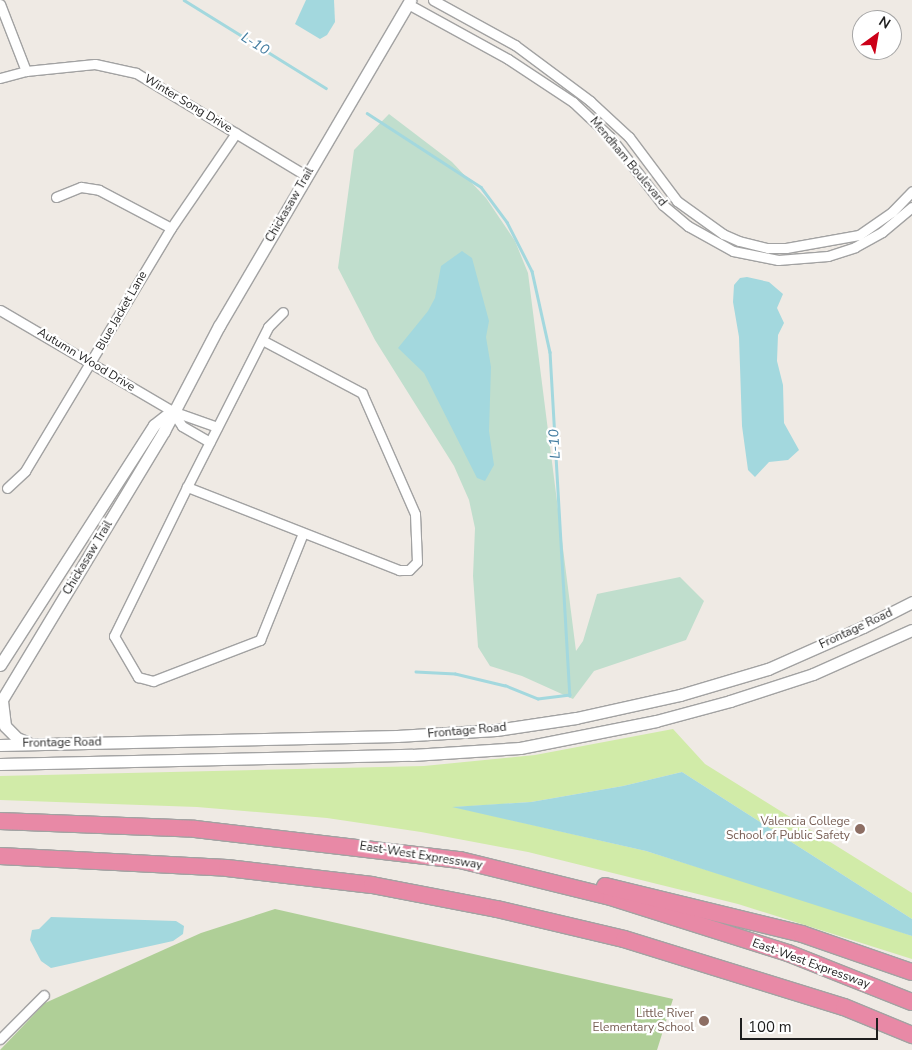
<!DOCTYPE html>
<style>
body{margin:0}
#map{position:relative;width:912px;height:1050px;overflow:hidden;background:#efeae4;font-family:"Nunito Sans",sans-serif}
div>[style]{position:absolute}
.grass>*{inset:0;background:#d1eba8}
.forest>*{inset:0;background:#afcf97}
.wetland>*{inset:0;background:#c0decd}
.water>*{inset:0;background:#a3d8de}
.stream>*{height:2.5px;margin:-1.25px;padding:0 1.25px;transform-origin:1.25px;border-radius:1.25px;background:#a3d8de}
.roads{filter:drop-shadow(1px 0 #a2a2a2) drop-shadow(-1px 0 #a2a2a2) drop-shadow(0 1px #a2a2a2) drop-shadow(0 -1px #a2a2a2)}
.minor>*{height:9px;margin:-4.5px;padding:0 4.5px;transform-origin:4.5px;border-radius:4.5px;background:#fff}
.tertiary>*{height:11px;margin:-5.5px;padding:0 5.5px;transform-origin:5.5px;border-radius:5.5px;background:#fff}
.motorway>*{height:16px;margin:-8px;padding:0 8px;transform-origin:8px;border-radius:8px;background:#e889a6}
.dots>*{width:14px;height:14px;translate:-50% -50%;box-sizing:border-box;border:2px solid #fff;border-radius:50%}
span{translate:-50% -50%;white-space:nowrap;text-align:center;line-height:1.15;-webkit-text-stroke:4.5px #fff;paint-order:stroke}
.street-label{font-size:12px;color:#1e1e1e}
.education-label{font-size:12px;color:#785e54}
.right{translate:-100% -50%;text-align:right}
.water-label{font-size:14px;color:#427ca0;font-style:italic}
.north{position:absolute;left:852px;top:10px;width:50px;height:50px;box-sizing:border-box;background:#fff;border:1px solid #a5a5a5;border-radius:50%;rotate:32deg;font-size:14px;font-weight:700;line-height:20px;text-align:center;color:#1e1e1e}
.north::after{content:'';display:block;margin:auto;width:18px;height:22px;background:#cc0018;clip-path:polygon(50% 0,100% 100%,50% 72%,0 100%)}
.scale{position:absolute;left:740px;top:1018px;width:138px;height:22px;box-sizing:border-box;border:2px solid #1e1e1e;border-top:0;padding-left:6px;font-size:15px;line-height:18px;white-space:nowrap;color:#1e1e1e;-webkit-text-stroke:4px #fff;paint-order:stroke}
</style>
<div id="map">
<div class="grass">
<i style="clip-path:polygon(673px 729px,705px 764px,912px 893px,912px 919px,682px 772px,623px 786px,531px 802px,455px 807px,646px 851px,865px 919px,912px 936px,912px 959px,738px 904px,528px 852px,421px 832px,327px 818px,197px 807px,0 800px,0 776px,424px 766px,535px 755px)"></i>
</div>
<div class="forest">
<i style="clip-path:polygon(275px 909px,673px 999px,657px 1050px,0 1050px,45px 1003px,201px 933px)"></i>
</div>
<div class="wetland">
<i style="clip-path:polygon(389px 114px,452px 162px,486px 198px,515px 241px,528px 273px,576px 651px,583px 641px,597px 594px,680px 577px,704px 601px,686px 640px,594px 671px,573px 699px,522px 676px,490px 666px,478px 647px,473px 576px,475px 528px,469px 500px,454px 466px,375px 340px,338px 268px,354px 150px)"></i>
</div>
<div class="water">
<i style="clip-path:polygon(306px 0,334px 0,335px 22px,327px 35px,320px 39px,295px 24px)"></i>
<i style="clip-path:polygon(462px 251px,472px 258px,489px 321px,486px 337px,491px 367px,489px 431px,494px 465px,485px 481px,477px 478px,424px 373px,398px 348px,428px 311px,435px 298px,441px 266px)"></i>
<i style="clip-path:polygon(747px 277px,769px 282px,783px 294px,777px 308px,784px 323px,778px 335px,777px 361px,783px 385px,784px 423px,799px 450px,788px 460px,769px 462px,755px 477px,748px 470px,742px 426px,739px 337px,733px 302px,734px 285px,740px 278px)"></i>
<i style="clip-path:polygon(682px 772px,912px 919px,912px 936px,646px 851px,452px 807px,531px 802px,623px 786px)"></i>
<i style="clip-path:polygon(51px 917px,176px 921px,184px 926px,183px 934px,173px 941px,51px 968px,41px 961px,30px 940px,32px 930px,39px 929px)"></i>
</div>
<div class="stream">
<i style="left:184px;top:0;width:167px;rotate:31.8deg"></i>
<i style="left:367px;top:113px;width:136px;rotate:33deg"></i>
<i style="left:481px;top:187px;width:44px;rotate:53.4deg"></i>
<i style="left:507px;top:222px;width:55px;rotate:63deg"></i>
<i style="left:532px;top:271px;width:83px;rotate:77.5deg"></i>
<i style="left:550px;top:352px;width:344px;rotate:86.7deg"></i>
<i style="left:570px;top:695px;width:32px;rotate:173deg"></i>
<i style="left:538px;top:699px;width:35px;rotate:-158deg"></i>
<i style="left:505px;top:686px;width:51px;rotate:-166.5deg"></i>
<i style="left:455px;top:674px;width:39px;rotate:-177deg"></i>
</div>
<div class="roads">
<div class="minor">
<i style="left:433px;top:0;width:94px;rotate:28.8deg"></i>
<i style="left:515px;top:45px;width:94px;rotate:36.7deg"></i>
<i style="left:590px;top:101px;width:53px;rotate:42.7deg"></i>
<i style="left:629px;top:137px;width:80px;rotate:53.1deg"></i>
<i style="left:677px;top:201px;width:57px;rotate:35.7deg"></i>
<i style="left:723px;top:234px;width:17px;rotate:24deg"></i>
<i style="left:739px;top:241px;width:30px;rotate:14deg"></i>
<i style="left:768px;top:248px;width:18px"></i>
<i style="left:786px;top:248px;width:74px;rotate:-10.1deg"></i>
<i style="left:859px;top:235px;width:40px;rotate:-34.9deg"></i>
<i style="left:892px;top:212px;width:29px;rotate:-46deg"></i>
<i style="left:0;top:4px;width:72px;rotate:68.8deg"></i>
<i style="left:408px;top:4px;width:114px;rotate:28.8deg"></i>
<i style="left:508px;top:59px;width:78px;rotate:33.5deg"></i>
<i style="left:573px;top:102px;width:51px;rotate:43.4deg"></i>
<i style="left:610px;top:137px;width:86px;rotate:52.1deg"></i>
<i style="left:663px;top:205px;width:33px;rotate:40deg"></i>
<i style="left:688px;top:226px;width:51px;rotate:29.1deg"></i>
<i style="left:733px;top:251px;width:46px;rotate:11.3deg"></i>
<i style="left:778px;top:260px;width:50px;rotate:-4.6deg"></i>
<i style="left:828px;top:256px;width:28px;rotate:-18deg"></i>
<i style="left:855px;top:247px;width:31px;rotate:-29deg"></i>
<i style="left:882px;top:232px;width:39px;rotate:-40deg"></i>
<i style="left:0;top:78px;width:27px;rotate:-15deg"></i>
<i style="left:26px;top:71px;width:69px;rotate:-5.8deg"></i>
<i style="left:95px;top:64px;width:42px;rotate:12.4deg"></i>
<i style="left:136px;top:73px;width:200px;rotate:31.1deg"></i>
<i style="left:56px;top:197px;width:27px;rotate:-22deg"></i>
<i style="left:81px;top:187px;width:18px;rotate:9deg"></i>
<i style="left:99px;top:190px;width:81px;rotate:27.8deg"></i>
<i style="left:0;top:310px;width:199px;rotate:30.4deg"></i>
<i style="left:172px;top:411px;width:48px;rotate:19.6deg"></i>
<i style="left:262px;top:340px;width:113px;rotate:27.9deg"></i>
<i style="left:362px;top:393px;width:132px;rotate:66.3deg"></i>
<i style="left:415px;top:514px;width:48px;rotate:87.6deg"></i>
<i style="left:417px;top:562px;width:11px;rotate:135deg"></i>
<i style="left:409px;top:570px;width:10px;rotate:180deg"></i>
<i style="left:399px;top:570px;width:228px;rotate:-158.6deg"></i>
<i style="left:187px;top:487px;width:166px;rotate:116.1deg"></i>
<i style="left:114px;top:636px;width:48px;rotate:59.7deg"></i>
<i style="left:138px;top:677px;width:16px;rotate:15deg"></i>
<i style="left:153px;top:681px;width:115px;rotate:-21deg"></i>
<i style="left:260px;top:640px;width:115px;rotate:-68.1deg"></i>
<i style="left:172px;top:411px;width:18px;rotate:56deg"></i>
<i style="left:182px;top:426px;width:32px;rotate:30deg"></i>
<i style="left:187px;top:487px;width:179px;rotate:-63.1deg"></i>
<i style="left:268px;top:327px;width:21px;rotate:-45deg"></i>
<i style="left:7px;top:488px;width:25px;rotate:-43deg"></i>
<i style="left:25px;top:471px;width:283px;rotate:-59deg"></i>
<i style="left:171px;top:228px;width:115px;rotate:-55.6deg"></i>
<i style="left:0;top:1039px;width:62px;rotate:-45deg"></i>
</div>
<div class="tertiary">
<i style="left:0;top:665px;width:285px;rotate:-57.3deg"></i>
<i style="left:154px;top:425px;width:23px;rotate:-38deg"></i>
<i style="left:2px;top:701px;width:25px;rotate:83deg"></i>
<i style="left:5px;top:726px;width:17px;rotate:45deg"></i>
<i style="left:17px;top:738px;width:11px;rotate:22deg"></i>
<i style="left:0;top:703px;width:318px;rotate:-58.9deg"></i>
<i style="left:164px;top:431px;width:119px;rotate:-62.4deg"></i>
<i style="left:219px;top:326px;width:378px;rotate:-59.6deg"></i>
<i style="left:0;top:745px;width:397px;rotate:-1.3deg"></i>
<i style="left:397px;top:736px;width:99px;rotate:-3.5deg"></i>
<i style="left:496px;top:730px;width:81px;rotate:-8.5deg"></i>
<i style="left:576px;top:718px;width:107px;rotate:-12.5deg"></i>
<i style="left:680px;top:695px;width:92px;rotate:-16.5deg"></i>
<i style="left:768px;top:669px;width:104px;rotate:-23.9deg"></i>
<i style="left:863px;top:627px;width:55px;rotate:-27deg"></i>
<i style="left:0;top:764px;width:412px;rotate:-1.3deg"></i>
<i style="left:412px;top:755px;width:108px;rotate:-3.7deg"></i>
<i style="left:520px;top:748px;width:139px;rotate:-11.2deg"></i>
<i style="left:656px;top:721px;width:77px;rotate:-15.1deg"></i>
<i style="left:730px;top:701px;width:87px;rotate:-18deg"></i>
<i style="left:813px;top:674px;width:108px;rotate:-24deg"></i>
</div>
<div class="motorway">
<i style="left:0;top:821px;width:195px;rotate:2.3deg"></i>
<i style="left:195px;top:829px;width:267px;rotate:6.7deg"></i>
<i style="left:460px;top:860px;width:155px;rotate:13.8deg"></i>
<i style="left:611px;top:897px;width:186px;rotate:17.6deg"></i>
<i style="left:788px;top:953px;width:133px;rotate:21.6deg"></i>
<i style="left:0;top:856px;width:227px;rotate:3deg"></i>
<i style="left:227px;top:868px;width:146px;rotate:6.7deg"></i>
<i style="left:372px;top:885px;width:127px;rotate:10.9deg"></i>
<i style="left:497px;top:909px;width:130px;rotate:13.3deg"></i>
<i style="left:624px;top:939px;width:230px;rotate:17.2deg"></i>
<i style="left:844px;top:1007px;width:74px;rotate:22.4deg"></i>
<i style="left:605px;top:886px;width:203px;rotate:13.7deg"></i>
<i style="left:802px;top:934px;width:116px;rotate:19.1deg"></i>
</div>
</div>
<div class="dots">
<i style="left:860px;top:829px;background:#8d6e63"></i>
<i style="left:704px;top:1021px;background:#8d6e63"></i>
</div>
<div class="street-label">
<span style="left:188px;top:104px;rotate:31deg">Winter Song Drive</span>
<span style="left:628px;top:162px;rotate:50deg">Mendham Boulevard</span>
<span style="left:290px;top:205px;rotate:-60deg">Chickasaw Trail</span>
<span style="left:122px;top:311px;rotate:-60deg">Blue Jacket Lane</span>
<span style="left:86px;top:360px;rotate:31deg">Autumn Wood Drive</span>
<span style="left:88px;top:558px;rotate:-59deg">Chickasaw Trail</span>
<span style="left:856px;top:629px;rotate:-25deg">Frontage Road</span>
<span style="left:467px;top:731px;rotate:-5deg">Frontage Road</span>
<span style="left:62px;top:743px;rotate:-1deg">Frontage Road</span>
<span style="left:421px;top:856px;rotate:9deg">East-West Expressway</span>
<span style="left:811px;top:964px;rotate:20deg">East-West Expressway</span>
</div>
<div class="education-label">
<span class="right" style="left:850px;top:829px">Valencia College<br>School of Public Safety</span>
<span class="right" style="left:694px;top:1021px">Little River<br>Elementary School</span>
</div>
<div class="water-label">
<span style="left:255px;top:44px;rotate:32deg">L-10</span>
<span style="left:555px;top:444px;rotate:-93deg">L-10</span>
</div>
<div class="north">N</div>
<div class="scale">100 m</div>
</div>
